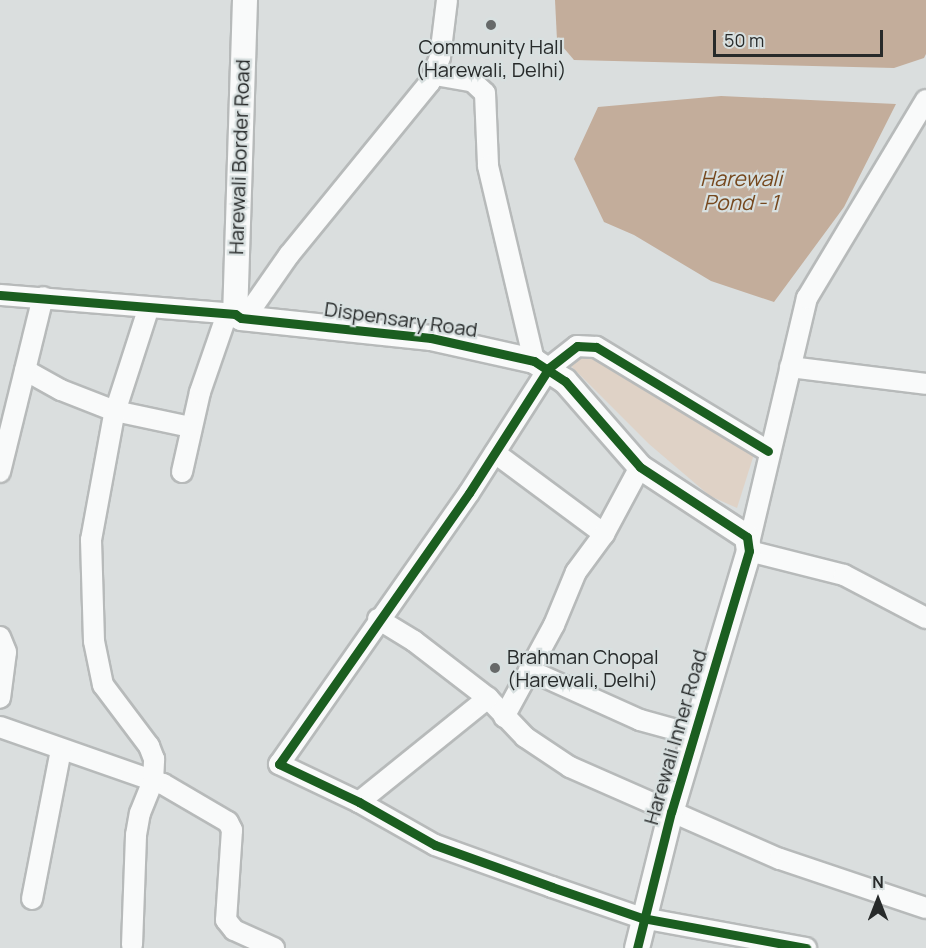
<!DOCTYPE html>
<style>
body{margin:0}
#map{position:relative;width:926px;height:948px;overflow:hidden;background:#dadede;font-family:Manrope,sans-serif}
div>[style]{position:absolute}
.green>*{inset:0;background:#dfd2c6}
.water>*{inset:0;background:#c3ad9b}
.roads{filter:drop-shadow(2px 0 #b7baba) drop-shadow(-2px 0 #b7baba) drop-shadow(0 2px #b7baba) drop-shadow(0 -2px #b7baba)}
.minor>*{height:20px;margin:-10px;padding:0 10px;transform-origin:10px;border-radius:10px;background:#f9fafa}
.tertiary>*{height:24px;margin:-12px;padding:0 12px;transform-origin:12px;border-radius:12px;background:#f9fafa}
.cycleway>*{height:9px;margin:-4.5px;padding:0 4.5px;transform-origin:4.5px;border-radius:4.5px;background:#1b5e20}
.dots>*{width:16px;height:16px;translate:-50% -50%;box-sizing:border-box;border:3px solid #d8e0e0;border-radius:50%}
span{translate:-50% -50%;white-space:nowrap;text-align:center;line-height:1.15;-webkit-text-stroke:4.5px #d8e0e0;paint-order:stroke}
.poi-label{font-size:20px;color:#272a2a}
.left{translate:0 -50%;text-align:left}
.street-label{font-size:20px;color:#272a2a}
.water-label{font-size:21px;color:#76481e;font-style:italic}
.north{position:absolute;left:848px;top:870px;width:60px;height:60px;-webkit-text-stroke:4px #d8e0e0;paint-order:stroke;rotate:0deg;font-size:16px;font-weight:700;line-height:24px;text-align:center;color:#272a2a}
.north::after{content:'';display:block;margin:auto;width:21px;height:27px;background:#272a2a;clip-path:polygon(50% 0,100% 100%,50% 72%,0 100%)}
.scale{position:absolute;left:713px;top:30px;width:170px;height:27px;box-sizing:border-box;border:3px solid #272a2a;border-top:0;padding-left:8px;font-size:18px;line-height:21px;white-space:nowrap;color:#272a2a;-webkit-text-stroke:4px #d8e0e0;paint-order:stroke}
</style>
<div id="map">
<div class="green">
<i style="clip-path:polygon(590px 350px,756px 448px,737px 508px,710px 496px,649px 444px,570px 365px,579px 354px)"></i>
</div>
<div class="water">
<i style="clip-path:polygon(555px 0,926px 0,926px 54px,924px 58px,894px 68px,574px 60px,557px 40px)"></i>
<i style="clip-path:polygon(721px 96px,896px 104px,844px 207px,774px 302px,711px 281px,634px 235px,604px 222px,574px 159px,598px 107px)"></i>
</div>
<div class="roads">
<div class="minor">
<i style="left:435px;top:75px;width:39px;rotate:10deg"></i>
<i style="left:473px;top:82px;width:16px;rotate:43deg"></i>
<i style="left:485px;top:93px;width:73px;rotate:87.6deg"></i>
<i style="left:488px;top:166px;width:200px;rotate:76.7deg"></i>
<i style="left:0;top:295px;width:236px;rotate:4.6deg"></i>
<i style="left:245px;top:318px;width:77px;rotate:-55.1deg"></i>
<i style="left:289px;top:255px;width:223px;rotate:-50.8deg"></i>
<i style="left:430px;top:82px;width:27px;rotate:-68deg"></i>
<i style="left:440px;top:57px;width:57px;rotate:-83deg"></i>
<i style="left:790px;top:367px;width:137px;rotate:7.1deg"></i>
<i style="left:25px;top:370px;width:41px;rotate:29.1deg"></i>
<i style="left:61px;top:390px;width:58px;rotate:21.3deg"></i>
<i style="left:115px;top:411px;width:77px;rotate:12deg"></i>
<i style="left:768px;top:451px;width:201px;rotate:-148.8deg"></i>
<i style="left:596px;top:347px;width:19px;rotate:-177deg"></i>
<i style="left:577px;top:346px;width:36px;rotate:142deg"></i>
<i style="left:549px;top:368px;width:148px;rotate:122.6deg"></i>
<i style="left:469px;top:493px;width:331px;rotate:125deg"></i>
<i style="left:279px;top:764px;width:89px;rotate:25.4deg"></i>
<i style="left:359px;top:802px;width:87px;rotate:29.5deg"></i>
<i style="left:435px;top:845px;width:124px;rotate:19.7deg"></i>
<i style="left:552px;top:887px;width:95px;rotate:19deg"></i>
<i style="left:642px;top:918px;width:167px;rotate:10.4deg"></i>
<i style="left:495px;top:453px;width:136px;rotate:36.6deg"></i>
<i style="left:0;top:472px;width:180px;rotate:-76.2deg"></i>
<i style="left:182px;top:472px;width:82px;rotate:-77.3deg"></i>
<i style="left:200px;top:392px;width:83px;rotate:-70.9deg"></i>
<i style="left:749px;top:543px;width:252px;rotate:-76.7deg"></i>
<i style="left:807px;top:298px;width:231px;rotate:-59deg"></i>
<i style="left:749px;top:551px;width:98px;rotate:14.2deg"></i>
<i style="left:844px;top:575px;width:93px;rotate:27.7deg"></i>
<i style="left:378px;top:619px;width:42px;rotate:31.4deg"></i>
<i style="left:414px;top:641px;width:93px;rotate:37.6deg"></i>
<i style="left:488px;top:698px;width:54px;rotate:46.5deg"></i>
<i style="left:525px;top:737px;width:54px;rotate:33.7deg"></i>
<i style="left:570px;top:767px;width:229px;rotate:23.7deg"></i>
<i style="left:780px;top:859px;width:154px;rotate:18.6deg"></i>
<i style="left:0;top:637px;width:16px;rotate:68deg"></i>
<i style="left:6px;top:652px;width:46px;rotate:97.4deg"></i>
<i style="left:529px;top:670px;width:122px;rotate:24.2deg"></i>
<i style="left:640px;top:720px;width:56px;rotate:15.5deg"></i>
<i style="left:504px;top:717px;width:105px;rotate:-61.5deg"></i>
<i style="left:554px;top:625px;width:57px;rotate:-67.5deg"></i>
<i style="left:576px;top:572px;width:47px;rotate:-53.6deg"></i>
<i style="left:604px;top:534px;width:76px;rotate:-61.8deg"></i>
<i style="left:0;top:727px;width:173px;rotate:19.3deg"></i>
<i style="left:163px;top:784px;width:75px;rotate:30.3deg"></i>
<i style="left:228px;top:822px;width:9px;rotate:63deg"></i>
<i style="left:232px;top:830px;width:90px;rotate:93.8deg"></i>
<i style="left:226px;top:920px;width:13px;rotate:51deg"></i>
<i style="left:234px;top:930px;width:44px;rotate:24.2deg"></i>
<i style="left:359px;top:802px;width:166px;rotate:-38.9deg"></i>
<i style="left:32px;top:899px;width:152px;rotate:-79deg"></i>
<i style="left:132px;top:945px;width:110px;rotate:-87.9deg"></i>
<i style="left:136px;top:835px;width:22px;rotate:-80deg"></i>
<i style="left:140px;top:813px;width:35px;rotate:-68deg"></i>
<i style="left:153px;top:781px;width:22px;rotate:-87deg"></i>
<i style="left:154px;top:759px;width:14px;rotate:-111deg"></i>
<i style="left:149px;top:746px;width:76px;rotate:-127deg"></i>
<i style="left:103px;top:685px;width:45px;rotate:-101.6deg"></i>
<i style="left:94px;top:641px;width:101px;rotate:-91.7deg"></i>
<i style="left:91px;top:540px;width:127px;rotate:-79.6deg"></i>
<i style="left:114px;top:415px;width:110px;rotate:-72.1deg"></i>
</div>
<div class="tertiary">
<i style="left:245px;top:0;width:314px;rotate:91.8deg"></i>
<i style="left:235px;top:314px;width:7px;rotate:34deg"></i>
<i style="left:241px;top:318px;width:191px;rotate:6deg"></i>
<i style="left:431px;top:338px;width:106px;rotate:12.6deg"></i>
<i style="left:534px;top:361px;width:37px;rotate:33deg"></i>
<i style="left:565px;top:381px;width:114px;rotate:48.9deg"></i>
<i style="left:640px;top:467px;width:128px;rotate:33.2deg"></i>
<i style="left:747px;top:537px;width:14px;rotate:82deg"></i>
<i style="left:749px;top:551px;width:272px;rotate:106.6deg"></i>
<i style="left:671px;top:812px;width:140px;rotate:104deg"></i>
</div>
</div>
<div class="cycleway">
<i style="left:0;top:295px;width:236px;rotate:4.6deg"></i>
<i style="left:235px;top:314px;width:7px;rotate:34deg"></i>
<i style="left:241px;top:318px;width:191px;rotate:6deg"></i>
<i style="left:431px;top:338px;width:106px;rotate:12.6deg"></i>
<i style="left:534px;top:361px;width:37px;rotate:33deg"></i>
<i style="left:565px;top:381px;width:114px;rotate:48.9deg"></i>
<i style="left:640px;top:467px;width:128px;rotate:33.2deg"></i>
<i style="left:747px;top:537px;width:14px;rotate:82deg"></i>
<i style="left:749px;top:551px;width:272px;rotate:106.6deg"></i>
<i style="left:671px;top:812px;width:140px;rotate:104deg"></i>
<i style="left:768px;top:451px;width:201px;rotate:-148.8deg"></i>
<i style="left:596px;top:347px;width:19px;rotate:-177deg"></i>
<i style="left:577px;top:346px;width:36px;rotate:142deg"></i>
<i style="left:549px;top:368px;width:148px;rotate:122.6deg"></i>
<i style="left:469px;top:493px;width:331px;rotate:125deg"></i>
<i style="left:279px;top:764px;width:89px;rotate:25.4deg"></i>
<i style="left:359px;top:802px;width:87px;rotate:29.5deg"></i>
<i style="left:435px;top:845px;width:124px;rotate:19.7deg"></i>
<i style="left:552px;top:887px;width:95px;rotate:19deg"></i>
<i style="left:642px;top:918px;width:167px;rotate:10.4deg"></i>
</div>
<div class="dots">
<i style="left:491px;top:25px;background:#666969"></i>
<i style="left:495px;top:668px;background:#666969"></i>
</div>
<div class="poi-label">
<span style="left:491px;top:58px">Community Hall<br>(Harewali, Delhi)</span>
<span class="left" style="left:507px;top:668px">Brahman Chopal<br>(Harewali, Delhi)</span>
</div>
<div class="street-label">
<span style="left:239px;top:157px;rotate:-88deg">Harewali Border Road</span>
<span style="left:401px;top:319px;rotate:8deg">Dispensary Road</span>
<span style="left:675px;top:737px;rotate:-74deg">Harewali Inner Road</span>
</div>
<div class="water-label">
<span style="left:741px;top:190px">Harewali<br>Pond - 1</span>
</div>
<div class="north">N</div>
<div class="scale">50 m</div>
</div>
